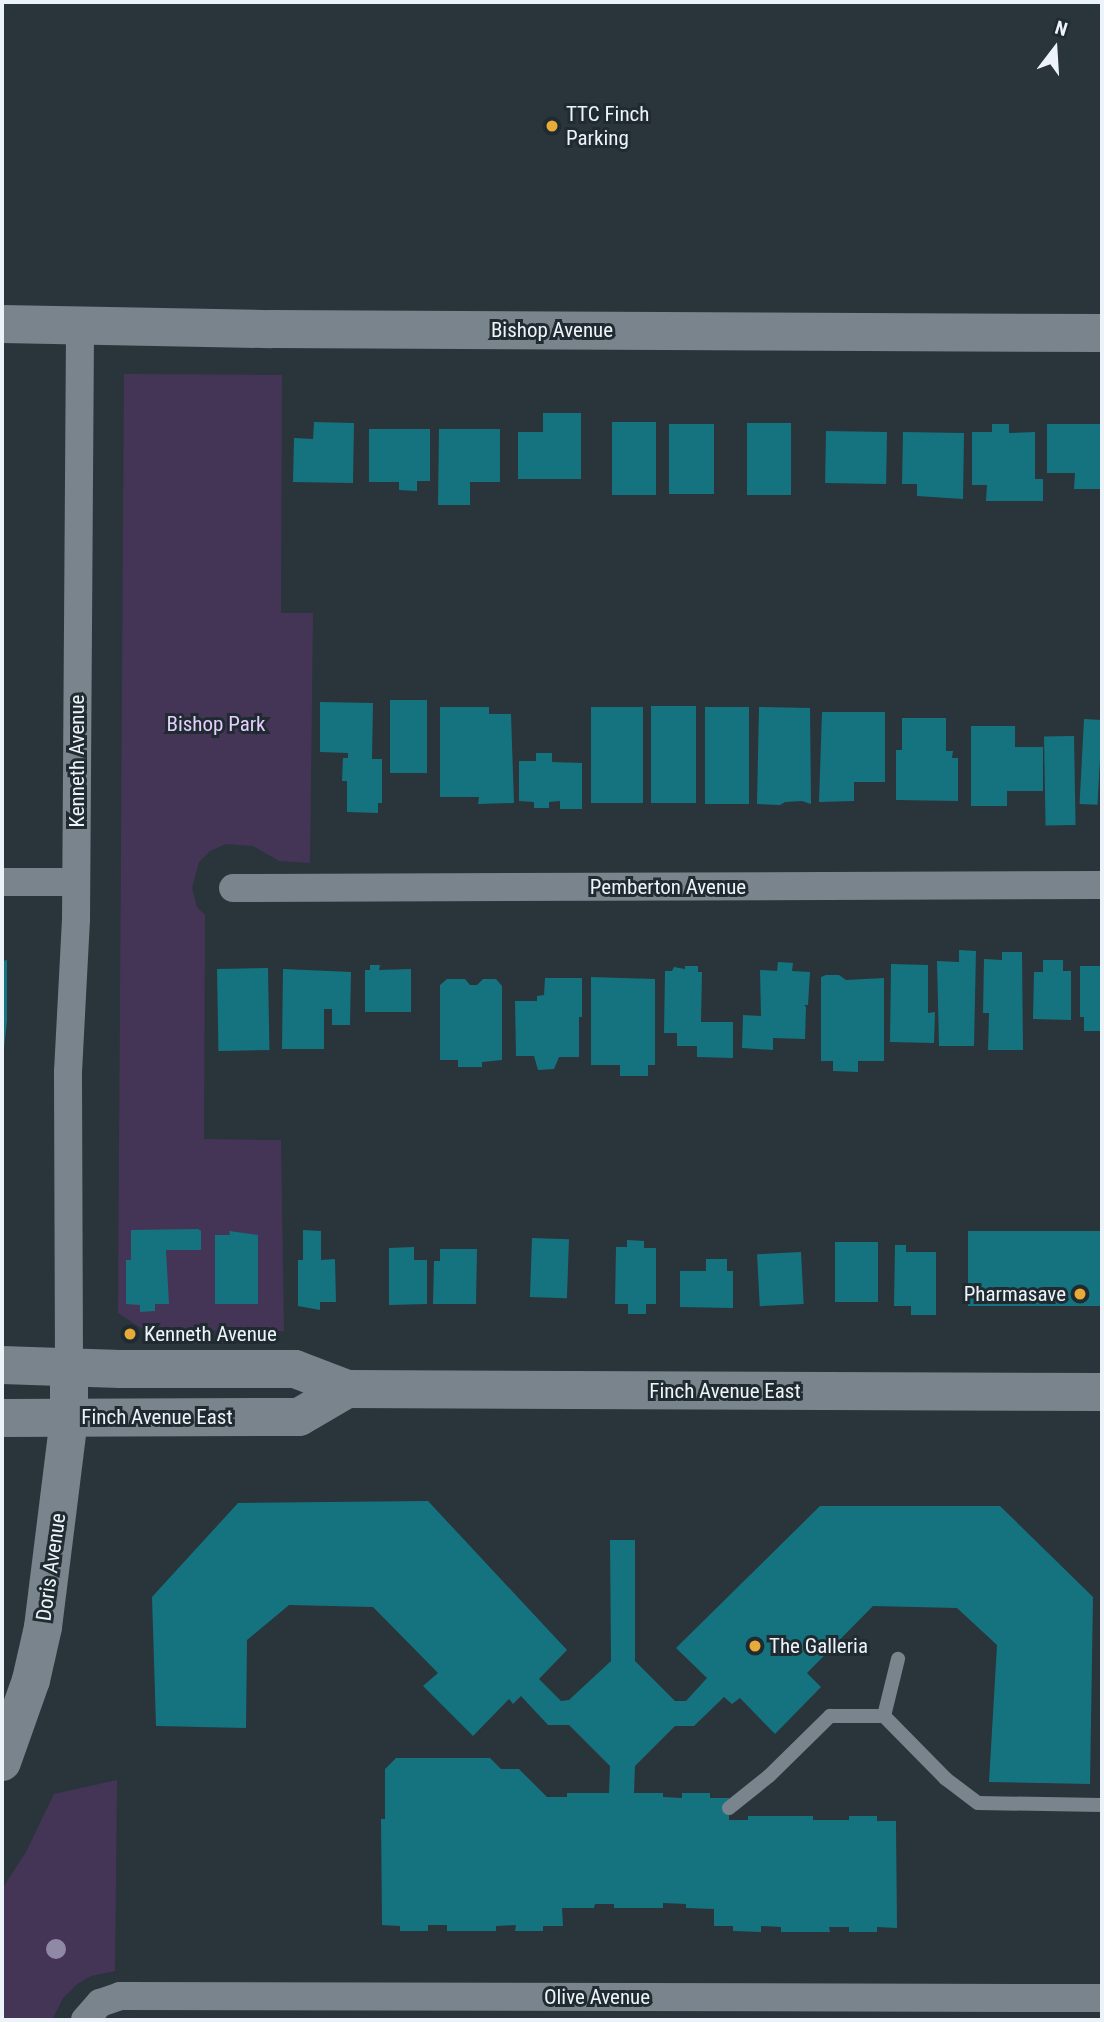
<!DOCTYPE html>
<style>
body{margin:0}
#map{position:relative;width:1104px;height:2022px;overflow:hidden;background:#2a343b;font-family:"Roboto Condensed",sans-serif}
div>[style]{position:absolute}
.green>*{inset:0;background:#443557}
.building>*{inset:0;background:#15737f;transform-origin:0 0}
.lane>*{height:14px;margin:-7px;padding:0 7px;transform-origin:7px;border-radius:7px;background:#79848d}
.street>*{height:28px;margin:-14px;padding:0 14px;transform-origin:14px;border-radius:14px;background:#79848d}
.secondary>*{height:38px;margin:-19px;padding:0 19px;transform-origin:19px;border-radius:19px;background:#79848d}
.trees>*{width:20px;height:20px;margin:-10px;border-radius:50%;background:#9089a6}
.dots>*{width:19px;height:19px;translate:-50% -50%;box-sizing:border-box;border:4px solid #202a31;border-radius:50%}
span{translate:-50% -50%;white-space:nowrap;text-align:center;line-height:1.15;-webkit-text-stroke:6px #202a31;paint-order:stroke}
.poi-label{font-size:21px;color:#edf4f9}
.left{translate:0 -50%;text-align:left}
.right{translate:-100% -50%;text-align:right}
.street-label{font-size:21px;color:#edf4f9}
.park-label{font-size:21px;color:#e3cefd}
.frame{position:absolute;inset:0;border:4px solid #edf4f9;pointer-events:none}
.north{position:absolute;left:1020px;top:14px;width:70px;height:70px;-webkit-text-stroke:5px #202a31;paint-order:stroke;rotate:17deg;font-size:19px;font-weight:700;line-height:28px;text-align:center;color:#edf4f9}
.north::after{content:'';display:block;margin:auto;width:24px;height:32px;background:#edf4f9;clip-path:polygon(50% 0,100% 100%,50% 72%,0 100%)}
</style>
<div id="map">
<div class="green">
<i style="clip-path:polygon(124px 374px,282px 375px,281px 613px,313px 613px,310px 863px,279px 861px,253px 846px,226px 844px,210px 851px,199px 862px,192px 888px,197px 907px,205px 915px,204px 1139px,281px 1140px,284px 1331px,144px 1330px,118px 1313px)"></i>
<i style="clip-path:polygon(117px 1780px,115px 1971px,91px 1976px,76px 1985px,63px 1998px,52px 2020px,2px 2020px,2px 1889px,26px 1852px,54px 1794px)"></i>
</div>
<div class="building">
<i style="clip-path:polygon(543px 413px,581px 413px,581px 479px,518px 479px,518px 432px,543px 432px)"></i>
<i style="clip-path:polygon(314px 422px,354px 423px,353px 483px,293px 482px,294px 438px,313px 439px)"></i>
<i style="left:612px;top:422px;width:44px;height:73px"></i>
<i style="left:747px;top:423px;width:44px;height:72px"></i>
<i style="left:669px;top:424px;width:45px;height:70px"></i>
<i style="clip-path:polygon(992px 424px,1009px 424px,1009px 433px,1035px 432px,1035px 479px,1043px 479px,1043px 501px,986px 501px,987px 485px,972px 485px,972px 432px,992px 432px)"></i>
<i style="clip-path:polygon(1047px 424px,1102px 424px,1102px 489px,1074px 489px,1075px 473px,1047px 473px)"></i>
<i style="clip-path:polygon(369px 429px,430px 429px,430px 481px,417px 481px,417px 491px,399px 490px,399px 482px,369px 482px)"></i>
<i style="clip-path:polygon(439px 429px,500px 429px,500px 482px,470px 482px,470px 505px,438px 505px)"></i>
<i style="left:826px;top:431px;width:61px;height:52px;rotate:1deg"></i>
<i style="clip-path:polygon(903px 432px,964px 433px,963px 499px,917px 496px,917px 484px,902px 484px)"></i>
<i style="left:390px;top:700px;width:37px;height:73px"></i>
<i style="clip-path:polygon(320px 702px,373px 703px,372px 759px,382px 759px,382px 803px,378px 803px,378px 813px,347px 812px,347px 781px,342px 781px,343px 758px,348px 758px,348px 753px,320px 752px)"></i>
<i style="left:651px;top:706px;width:45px;height:97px"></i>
<i style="clip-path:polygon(440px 707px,489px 707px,489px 714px,511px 714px,514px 803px,478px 804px,479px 797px,440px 797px)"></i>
<i style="left:591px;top:707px;width:52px;height:96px"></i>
<i style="left:705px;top:707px;width:44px;height:97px"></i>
<i style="clip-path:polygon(759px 707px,810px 708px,811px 804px,802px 801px,785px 802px,780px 805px,757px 804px)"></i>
<i style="clip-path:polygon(822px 712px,885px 712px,885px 782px,854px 782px,854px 801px,819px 802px)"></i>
<i style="clip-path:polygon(902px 718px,946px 718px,946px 751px,953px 751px,952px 758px,958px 758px,958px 801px,896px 800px,896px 750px,902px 750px)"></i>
<i style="left:1084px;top:719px;width:18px;height:85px;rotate:3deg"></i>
<i style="clip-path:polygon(971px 726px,1015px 726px,1015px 747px,1043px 747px,1043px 791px,1007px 791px,1007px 806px,971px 806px)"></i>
<i style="left:1074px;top:736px;width:89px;height:30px;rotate:89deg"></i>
<i style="clip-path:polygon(536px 753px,552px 753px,552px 762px,582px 763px,582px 809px,560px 809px,560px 801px,549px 802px,549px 808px,534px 808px,534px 802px,519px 801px,519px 761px,536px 761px)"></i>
<i style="clip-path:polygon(959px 950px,976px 951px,974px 1046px,939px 1046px,937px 961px,959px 962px)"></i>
<i style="clip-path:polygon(1002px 952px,1022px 952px,1023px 1050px,988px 1050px,989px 1013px,983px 1013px,984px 959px,1002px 960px)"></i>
<i style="clip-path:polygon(7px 960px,7px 1021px,2px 1066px,2px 961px)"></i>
<i style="clip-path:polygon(1043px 960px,1063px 960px,1063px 971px,1071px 971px,1071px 1020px,1033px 1019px,1034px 972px,1043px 972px)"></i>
<i style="clip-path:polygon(778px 962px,793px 963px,792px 971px,810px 972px,808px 1005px,804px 1005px,806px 1007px,805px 1039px,773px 1038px,773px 1050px,742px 1048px,743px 1015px,761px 1016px,760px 970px,777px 971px)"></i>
<i style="clip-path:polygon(891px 964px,928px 965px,928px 1013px,935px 1012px,934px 1043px,890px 1042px)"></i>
<i style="clip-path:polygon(370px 965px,380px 965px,379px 970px,411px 969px,411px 1012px,365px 1012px,365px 970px,370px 970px)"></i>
<i style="clip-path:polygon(685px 966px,698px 966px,698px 972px,702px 972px,701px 1022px,733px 1022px,733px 1058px,697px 1057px,697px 1046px,677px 1046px,677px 1033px,664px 1033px,665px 971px,672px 971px,674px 967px,685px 969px)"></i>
<i style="clip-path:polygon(1080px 966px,1102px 966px,1102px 1031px,1084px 1031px,1084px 1017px,1080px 1017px)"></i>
<i style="left:268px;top:968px;width:82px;height:51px;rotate:89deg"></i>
<i style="clip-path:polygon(283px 969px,351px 972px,350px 1025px,332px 1025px,332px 1009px,324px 1009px,324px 1049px,282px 1049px)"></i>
<i style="clip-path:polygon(826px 975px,839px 975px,846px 980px,884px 978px,884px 1061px,858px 1061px,858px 1072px,833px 1071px,833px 1061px,821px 1061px,821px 977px)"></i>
<i style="clip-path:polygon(591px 977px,655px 979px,655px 1065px,648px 1065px,648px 1076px,620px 1076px,620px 1065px,591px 1065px)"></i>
<i style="clip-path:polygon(545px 978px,582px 978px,582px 1017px,579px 1017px,579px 1057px,559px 1057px,554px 1069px,538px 1070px,534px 1056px,516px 1056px,515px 1001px,537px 1001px,537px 996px,544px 995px)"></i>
<i style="clip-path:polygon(447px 979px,465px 979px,470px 985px,477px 985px,483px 979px,496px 979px,502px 986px,502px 1060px,482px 1062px,482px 1067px,458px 1067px,458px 1060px,440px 1060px,440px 985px)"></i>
<i style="clip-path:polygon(198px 1229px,201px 1231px,201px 1250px,166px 1250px,169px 1304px,155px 1304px,155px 1311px,140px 1312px,140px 1305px,126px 1304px,126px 1260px,131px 1260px,131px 1230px)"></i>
<i style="clip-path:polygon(303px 1230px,321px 1231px,321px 1260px,335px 1259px,336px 1302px,320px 1302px,320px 1310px,298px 1306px,298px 1260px,303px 1260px)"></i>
<i style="clip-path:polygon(229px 1231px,258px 1235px,258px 1304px,215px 1304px,215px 1235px,230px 1235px)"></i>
<i style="left:968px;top:1231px;width:132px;height:75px"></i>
<i style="left:532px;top:1238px;width:37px;height:59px;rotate:2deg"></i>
<i style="clip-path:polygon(627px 1240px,644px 1241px,644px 1248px,656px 1248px,656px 1304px,646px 1304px,646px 1314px,628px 1314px,628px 1304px,615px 1304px,616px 1247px,627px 1247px)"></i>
<i style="left:835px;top:1242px;width:43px;height:60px"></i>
<i style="clip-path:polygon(895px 1245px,906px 1245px,906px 1252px,936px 1252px,936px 1315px,911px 1315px,911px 1306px,894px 1306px)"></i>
<i style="clip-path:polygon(414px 1247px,414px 1260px,427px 1260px,427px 1304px,389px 1305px,389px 1248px)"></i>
<i style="clip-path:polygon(440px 1249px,477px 1249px,476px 1304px,433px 1304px,434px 1261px,440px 1261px)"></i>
<i style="left:801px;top:1252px;width:52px;height:44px;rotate:87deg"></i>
<i style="clip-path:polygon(706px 1259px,727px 1259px,727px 1271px,733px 1271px,733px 1308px,680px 1307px,680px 1271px,706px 1271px)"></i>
<i style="clip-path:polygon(428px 1501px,567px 1650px,539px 1679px,561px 1701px,569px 1700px,611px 1661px,610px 1540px,635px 1540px,635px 1661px,675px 1701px,686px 1701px,707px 1678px,676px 1648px,820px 1506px,1000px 1506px,1093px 1597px,1090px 1784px,989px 1782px,997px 1645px,957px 1608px,873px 1606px,807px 1673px,821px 1687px,775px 1734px,740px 1698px,732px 1704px,724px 1697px,694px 1726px,675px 1726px,635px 1766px,634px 1793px,663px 1793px,663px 1797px,682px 1798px,682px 1793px,710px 1793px,710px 1798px,729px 1798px,729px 1820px,748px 1820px,748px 1816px,813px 1816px,813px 1820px,849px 1820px,849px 1816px,877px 1816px,877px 1821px,896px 1821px,897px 1928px,877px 1927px,877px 1932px,849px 1932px,849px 1927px,829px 1927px,830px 1932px,781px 1932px,781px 1927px,761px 1926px,761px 1932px,733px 1931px,733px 1926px,714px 1926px,714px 1909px,686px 1908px,686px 1904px,663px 1903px,663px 1908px,614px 1908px,614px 1904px,595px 1904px,594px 1908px,562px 1908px,563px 1926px,543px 1926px,543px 1931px,515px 1931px,516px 1925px,496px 1926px,496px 1931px,447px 1931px,447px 1925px,428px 1925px,428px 1931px,400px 1931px,400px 1926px,382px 1925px,381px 1819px,385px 1819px,385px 1769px,396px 1758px,490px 1758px,501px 1769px,519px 1769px,547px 1797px,567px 1797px,567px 1793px,609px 1793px,610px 1766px,569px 1725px,548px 1725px,521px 1696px,513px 1704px,509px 1699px,473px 1736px,423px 1686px,438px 1673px,373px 1607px,289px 1605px,247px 1640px,246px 1728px,156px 1726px,152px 1597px,238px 1503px)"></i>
</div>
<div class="lane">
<i style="left:884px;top:1716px;width:59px;rotate:-76.2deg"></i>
<i style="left:729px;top:1808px;width:51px;rotate:-38.7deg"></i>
<i style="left:769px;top:1776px;width:86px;rotate:-44.5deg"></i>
<i style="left:830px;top:1716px;width:54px"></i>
<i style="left:884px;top:1716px;width:88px;rotate:45.5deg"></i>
<i style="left:946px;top:1779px;width:40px;rotate:37deg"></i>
<i style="left:978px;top:1803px;width:124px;rotate:0.9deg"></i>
</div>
<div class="street">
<i style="left:2px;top:882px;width:74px"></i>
<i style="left:233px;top:888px;width:869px;rotate:-0.2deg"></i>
<i style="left:69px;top:1365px;width:293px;rotate:-90.2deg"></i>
<i style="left:68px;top:1072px;width:152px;rotate:-87deg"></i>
<i style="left:76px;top:920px;width:595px;rotate:-89.61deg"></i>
<i style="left:85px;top:2020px;width:23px;rotate:-49deg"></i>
<i style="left:100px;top:2003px;width:21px;rotate:-19deg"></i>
<i style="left:120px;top:1996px;width:982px;rotate:0.12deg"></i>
</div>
<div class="secondary">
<i style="left:2px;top:324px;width:269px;rotate:1.1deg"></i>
<i style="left:271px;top:329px;width:831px;rotate:0.28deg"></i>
<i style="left:2px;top:1365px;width:118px;rotate:1.9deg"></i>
<i style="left:120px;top:1369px;width:175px"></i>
<i style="left:295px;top:1369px;width:56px;rotate:21deg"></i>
<i style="left:347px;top:1389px;width:755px;rotate:0.23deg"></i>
<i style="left:2px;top:1418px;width:297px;rotate:-0.2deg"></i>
<i style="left:299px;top:1417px;width:56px;rotate:-30.3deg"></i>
<i style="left:2px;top:1762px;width:87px;rotate:-70.5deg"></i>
<i style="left:31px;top:1680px;width:54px;rotate:-77.2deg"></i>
<i style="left:43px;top:1627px;width:211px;rotate:-82.9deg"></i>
<i style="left:69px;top:1418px;width:53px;rotate:-90deg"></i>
</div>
<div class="trees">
<i style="left:56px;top:1949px"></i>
</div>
<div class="dots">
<i style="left:552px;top:126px;background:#e8ab37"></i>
<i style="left:1080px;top:1294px;background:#e8ab37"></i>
<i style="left:130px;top:1334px;background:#e8ab37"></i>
<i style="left:755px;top:1646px;background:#e8ab37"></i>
</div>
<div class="poi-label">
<span class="left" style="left:566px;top:126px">TTC Finch<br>Parking</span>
<span class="right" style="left:1066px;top:1294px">Pharmasave</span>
<span class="left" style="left:144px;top:1334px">Kenneth Avenue</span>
<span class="left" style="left:769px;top:1646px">The Galleria</span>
</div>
<div class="street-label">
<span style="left:552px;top:330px">Bishop Avenue</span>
<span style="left:77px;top:761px;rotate:-90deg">Kenneth Avenue</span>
<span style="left:668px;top:887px">Pemberton Avenue</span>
<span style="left:725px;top:1391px">Finch Avenue East</span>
<span style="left:157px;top:1417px">Finch Avenue East</span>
<span style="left:51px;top:1567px;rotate:-82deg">Doris Avenue</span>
<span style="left:597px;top:1997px">Olive Avenue</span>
</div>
<div class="park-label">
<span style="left:216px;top:724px">Bishop Park</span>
</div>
<div class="frame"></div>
<div class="north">N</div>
</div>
